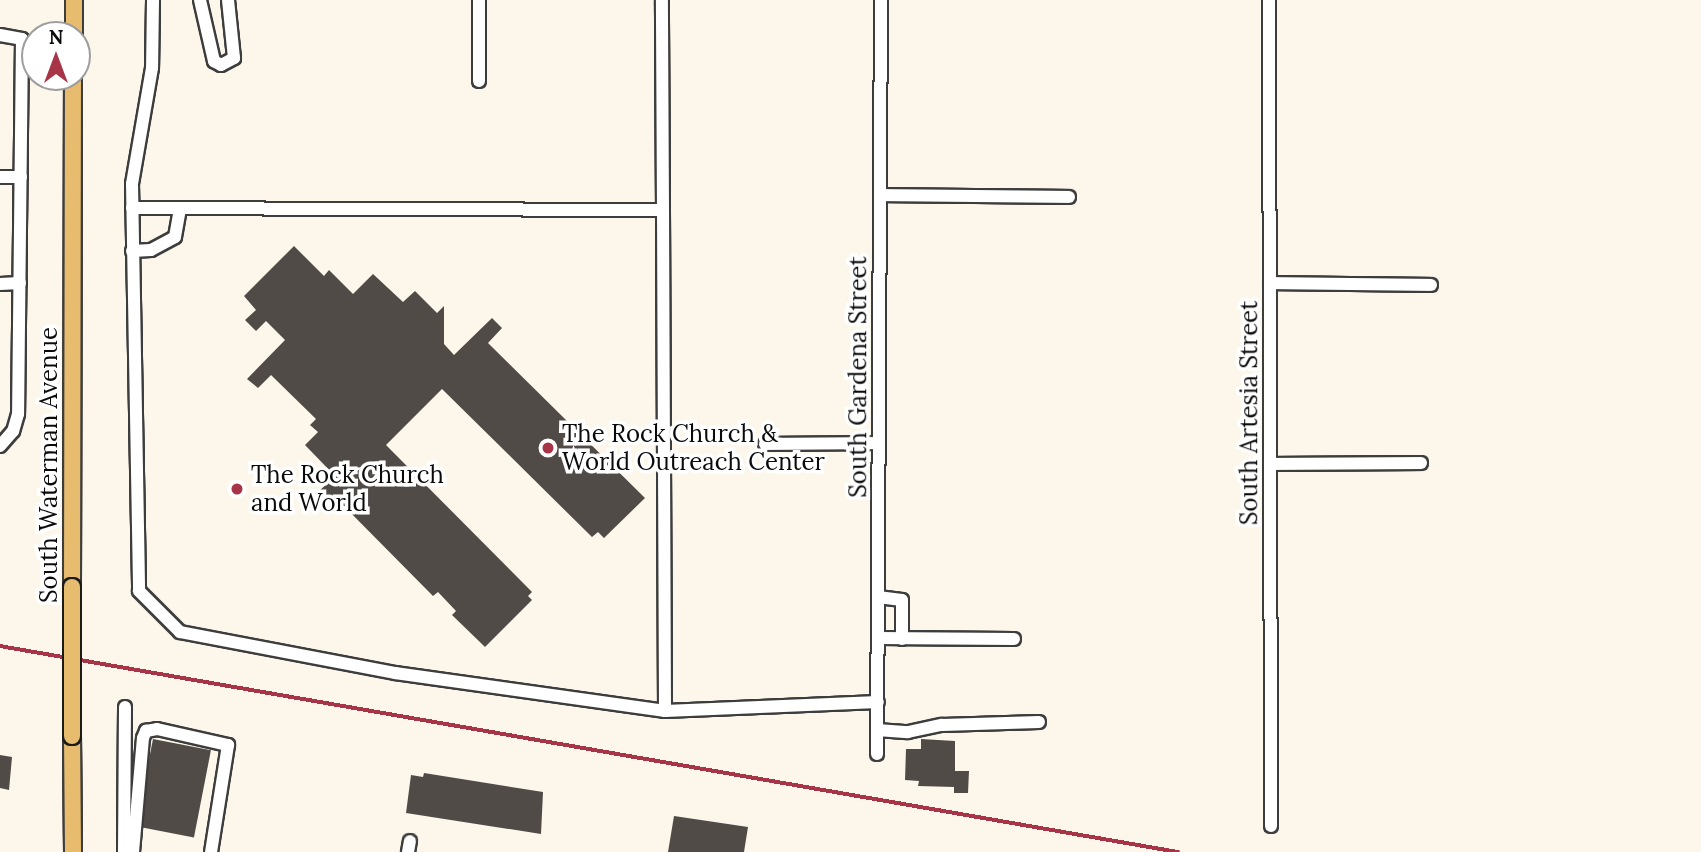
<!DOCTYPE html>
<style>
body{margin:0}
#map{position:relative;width:1701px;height:852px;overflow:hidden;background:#fcf7ea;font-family:Lora,serif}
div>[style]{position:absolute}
.building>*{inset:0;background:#514b48;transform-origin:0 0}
.roads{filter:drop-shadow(2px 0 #3d3d3d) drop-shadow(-2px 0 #3d3d3d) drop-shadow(0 2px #3d3d3d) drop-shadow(0 -2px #3d3d3d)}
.minor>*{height:12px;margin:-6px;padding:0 6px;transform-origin:6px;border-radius:6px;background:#fff}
.major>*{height:16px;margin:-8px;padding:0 8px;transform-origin:8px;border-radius:8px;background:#e7bc6f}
.rail>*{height:3.5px;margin:-1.75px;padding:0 1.75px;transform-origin:1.75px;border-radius:1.75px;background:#a83447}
.bridges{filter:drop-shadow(2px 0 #1b1b1b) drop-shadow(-2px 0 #1b1b1b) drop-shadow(0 2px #1b1b1b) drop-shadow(0 -2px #1b1b1b)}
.major-bridge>*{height:16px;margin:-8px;padding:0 8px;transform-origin:8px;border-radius:8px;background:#e7bc6f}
.dots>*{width:19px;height:19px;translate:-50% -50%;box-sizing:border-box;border:4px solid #fff;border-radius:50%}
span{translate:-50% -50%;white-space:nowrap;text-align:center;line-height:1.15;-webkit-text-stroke:7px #fff;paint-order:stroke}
.street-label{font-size:24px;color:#0a0a0a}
.poi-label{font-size:24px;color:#0a0a0a}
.left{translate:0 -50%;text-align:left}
.north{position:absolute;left:21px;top:21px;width:70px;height:70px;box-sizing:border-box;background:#fff;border:2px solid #9d9d9d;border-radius:50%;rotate:0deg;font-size:19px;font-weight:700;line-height:28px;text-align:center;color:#0a0a0a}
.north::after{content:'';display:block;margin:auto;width:24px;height:32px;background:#a83447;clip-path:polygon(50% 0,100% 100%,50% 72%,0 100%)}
</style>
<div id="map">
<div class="building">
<i style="clip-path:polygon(294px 246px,324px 276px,329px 270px,353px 294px,373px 274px,403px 302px,415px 291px,437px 313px,444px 306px,444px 344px,454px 355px,492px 318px,502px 328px,488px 343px,645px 498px,604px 538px,598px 532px,592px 537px,442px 389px,386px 445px,532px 592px,528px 596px,532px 600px,485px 647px,452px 615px,456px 611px,438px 592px,433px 596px,334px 496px,326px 504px,316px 494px,335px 476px,305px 445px,318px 432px,310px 425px,316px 419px,271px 375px,258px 388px,247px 379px,285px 340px,266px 321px,256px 331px,245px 320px,256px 310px,244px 296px)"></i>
<i style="left:153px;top:739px;width:59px;height:89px;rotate:11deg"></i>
<i style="clip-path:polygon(921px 739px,955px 741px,955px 771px,969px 771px,968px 793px,954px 793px,954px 787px,918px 786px,919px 781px,905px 780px,906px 749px,921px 749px)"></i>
<i style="clip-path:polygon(0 755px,12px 757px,9px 790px,0 788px)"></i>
<i style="clip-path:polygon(424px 773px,543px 792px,541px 834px,406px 813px,411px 775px,423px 777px)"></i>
<i style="clip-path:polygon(674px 816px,748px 827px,744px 852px,668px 852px)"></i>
</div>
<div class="roads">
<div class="minor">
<i style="left:153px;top:0;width:68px;rotate:90.8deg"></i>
<i style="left:152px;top:68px;width:118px;rotate:99.8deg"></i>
<i style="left:132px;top:184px;width:407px;rotate:89deg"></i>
<i style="left:139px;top:591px;width:58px;rotate:45deg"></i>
<i style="left:180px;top:632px;width:219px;rotate:10.8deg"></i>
<i style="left:395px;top:673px;width:273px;rotate:8deg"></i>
<i style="left:665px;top:711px;width:213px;rotate:-2.4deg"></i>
<i style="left:200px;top:0;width:63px;rotate:77.1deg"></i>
<i style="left:214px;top:61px;width:8px;rotate:30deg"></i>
<i style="left:221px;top:65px;width:15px;rotate:-28deg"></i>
<i style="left:234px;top:58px;width:58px;rotate:-95.9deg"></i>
<i style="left:479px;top:0;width:81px;rotate:90deg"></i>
<i style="left:1269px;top:0;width:826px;rotate:89.86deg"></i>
<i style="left:0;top:35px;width:22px;rotate:10deg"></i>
<i style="left:22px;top:39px;width:375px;rotate:90.6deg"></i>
<i style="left:18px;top:414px;width:18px;rotate:106deg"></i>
<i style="left:13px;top:431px;width:20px;rotate:131deg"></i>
<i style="left:0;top:177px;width:21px"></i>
<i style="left:880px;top:195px;width:189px;rotate:0.6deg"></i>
<i style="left:132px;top:208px;width:531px;rotate:0.22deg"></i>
<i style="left:663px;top:210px;width:210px;rotate:-90.3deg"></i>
<i style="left:663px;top:210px;width:501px;rotate:89.77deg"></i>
<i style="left:132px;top:251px;width:19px;rotate:-3deg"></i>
<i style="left:151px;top:250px;width:27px;rotate:-28deg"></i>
<i style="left:175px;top:237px;width:29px;rotate:-80deg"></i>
<i style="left:1270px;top:283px;width:161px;rotate:0.7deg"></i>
<i style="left:0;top:284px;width:20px;rotate:-3deg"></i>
<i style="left:765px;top:444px;width:114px;rotate:-0.5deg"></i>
<i style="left:1270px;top:464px;width:151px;rotate:-0.4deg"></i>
<i style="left:878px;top:597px;width:24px;rotate:7deg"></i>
<i style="left:902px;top:600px;width:39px;rotate:90deg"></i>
<i style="left:878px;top:638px;width:136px;rotate:0.4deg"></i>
<i style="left:877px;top:730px;width:31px;rotate:4deg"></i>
<i style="left:908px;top:732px;width:35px;rotate:-12deg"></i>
<i style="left:942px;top:725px;width:97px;rotate:-1.8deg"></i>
<i style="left:877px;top:754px;width:754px;rotate:-89.7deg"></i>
<i style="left:124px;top:852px;width:145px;rotate:-89.6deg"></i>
<i style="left:133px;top:852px;width:114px;rotate:-85deg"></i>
<i style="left:143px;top:738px;width:8px;rotate:-67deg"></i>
<i style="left:146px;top:731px;width:11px;rotate:-10deg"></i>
<i style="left:157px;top:729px;width:73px;rotate:12.7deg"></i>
<i style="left:228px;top:745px;width:108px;rotate:99deg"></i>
<i style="left:408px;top:852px;width:11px;rotate:-80deg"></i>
</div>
<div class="major">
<i style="left:74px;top:35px;width:35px;rotate:-90deg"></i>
<i style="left:72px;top:587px;width:510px;rotate:-89.89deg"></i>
<i style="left:72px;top:736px;width:116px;rotate:89.5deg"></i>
</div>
</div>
<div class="rail">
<i style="left:0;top:646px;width:1196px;rotate:9.92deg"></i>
</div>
<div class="bridges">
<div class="major-bridge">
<i style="left:72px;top:587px;width:149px;rotate:90deg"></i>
</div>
</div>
<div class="dots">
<i style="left:548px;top:448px;background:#a83447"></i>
<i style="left:237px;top:489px;background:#a83447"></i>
</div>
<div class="street-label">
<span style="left:858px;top:377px;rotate:-90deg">South Gardena Street</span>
<span style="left:1249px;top:413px;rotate:-90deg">South Artesia Street</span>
<span style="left:49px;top:465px;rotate:-90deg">South Waterman Avenue</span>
</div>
<div class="poi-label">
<span class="left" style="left:562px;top:448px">The Rock Church &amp;<br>World Outreach Center</span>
<span class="left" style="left:251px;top:489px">The Rock Church<br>and World</span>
</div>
<div class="north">N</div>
</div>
